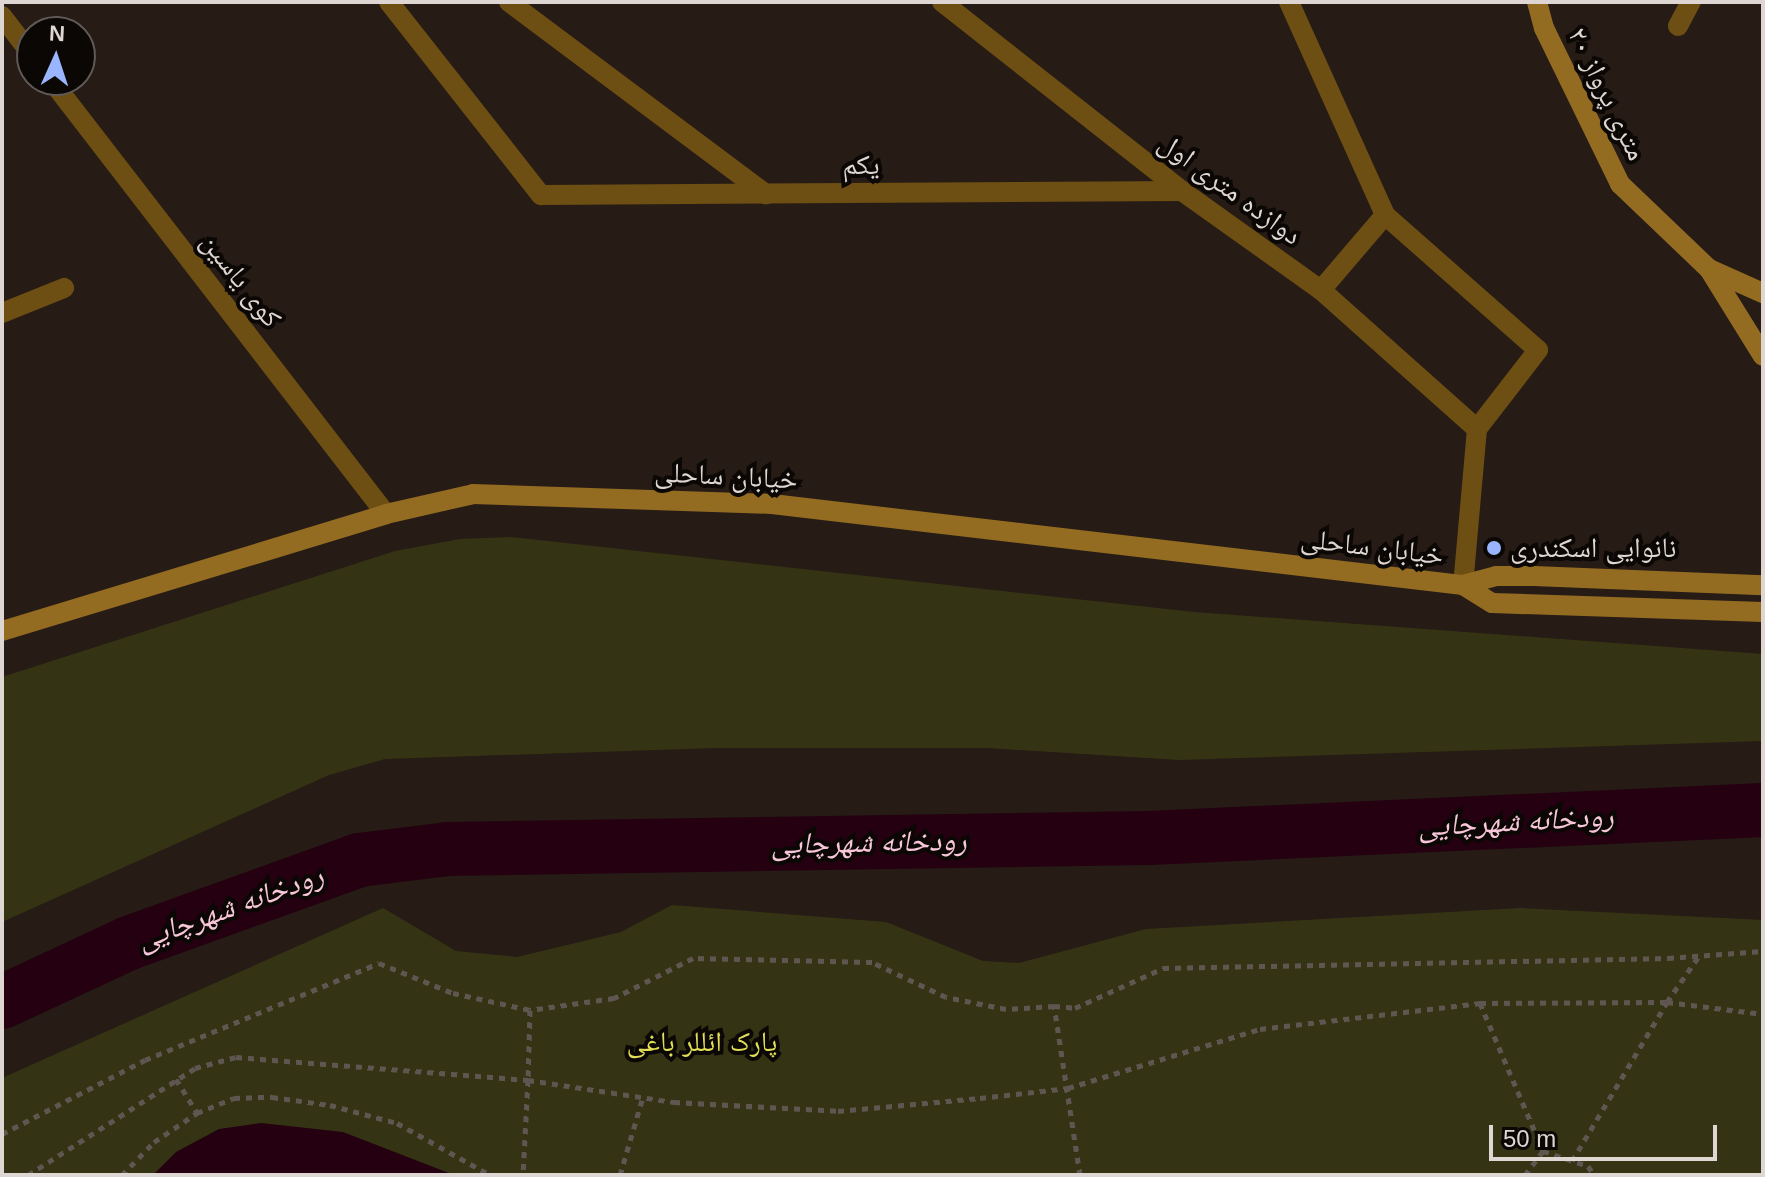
<!DOCTYPE html>
<meta charset="utf-8">
<style>
body{margin:0}
#map{position:relative;width:1765px;height:1177px;overflow:hidden;background:#261b15;font-family:Arial,"Noto Naskh Arabic",sans-serif}
div>[style]{position:absolute}
.green>*{inset:0;background:#343414}
.water>*{inset:0;background:#240011}
.river>*{height:54px;margin:-27px;padding:0 27px;transform-origin:27px;border-radius:27px;background:#240011}
.path>*{height:5px;margin-top:-2.5px;transform-origin:0;background:repeating-linear-gradient(90deg,#605651 0 6px,transparent 0 12px)}
.street>*{height:20px;margin:-10px;padding:0 10px;transform-origin:10px;border-radius:10px;background:#6d4e13}
.secondary>*{height:20px;margin:-10px;padding:0 10px;transform-origin:10px;border-radius:10px;background:#936c22}
.dots>*{width:22px;height:22px;translate:-50% -50%;box-sizing:border-box;border:4px solid #0b0705;border-radius:50%}
span{translate:-50% -50%;white-space:nowrap;text-align:center;line-height:1.15;-webkit-text-stroke:8px #0b0705;paint-order:stroke}
.street-label{font-size:28px;color:#ded6d2}
.poi-label{font-size:28px;color:#ded6d2}
.left{translate:0 -50%;text-align:left}
.park-label{font-size:28px;color:#e2df57}
.water-label{font-size:30px;color:#f8c6d9;font-style:italic}
.frame{position:absolute;inset:0;border:4px solid #ded6d2;pointer-events:none}
.north{position:absolute;left:16px;top:16px;width:80px;height:80px;box-sizing:border-box;background:#0b0705;border:2px solid #5f5a57;border-radius:50%;rotate:3deg;font-size:22px;font-weight:700;line-height:32px;text-align:center;color:#ded6d2}
.north::after{content:'';display:block;margin:auto;width:28px;height:36px;background:#99b5fd;clip-path:polygon(50% 0,100% 100%,50% 72%,0 100%)}
.scale{position:absolute;left:1489px;top:1125px;width:228px;height:36px;box-sizing:border-box;border:4px solid #ded6d2;border-top:0;padding-left:10px;font-size:24px;line-height:28px;white-space:nowrap;color:#ded6d2;-webkit-text-stroke:6px #0b0705;paint-order:stroke}
</style>
<div id="map">
<div class="green">
<i style="clip-path:polygon(511px 537px,1194px 612px,1763px 654px,1763px 741px,1179px 760px,988px 748px,715px 748px,385px 759px,329px 775px,2px 922px,2px 677px,395px 551px,460px 539px)"></i>
<i style="clip-path:polygon(672px 905px,886px 922px,983px 961px,1019px 963px,1146px 929px,1521px 908px,1763px 920px,1763px 1175px,2px 1175px,2px 1078px,383px 908px,456px 951px,517px 957px,621px 932px)"></i>
</div>
<div class="water">
<i style="clip-path:polygon(261px 1123px,343px 1132px,454px 1175px,153px 1175px,176px 1152px,219px 1129px)"></i>
</div>
<div class="river">
<i style="left:2px;top:1002px;width:140px;rotate:-24.9deg"></i>
<i style="left:129px;top:943px;width:245px;rotate:-19.8deg"></i>
<i style="left:359px;top:860px;width:90px;rotate:-7deg"></i>
<i style="left:448px;top:849px;width:701px;rotate:-0.9deg"></i>
<i style="left:1149px;top:838px;width:615px;rotate:-2.61deg"></i>
</div>
<div class="path">
<i style="left:1480px;top:1003px;width:161px;rotate:66.9deg"></i>
<i style="left:1543px;top:1151px;width:47px;rotate:18.4deg"></i>
<i style="left:1588px;top:1166px;width:11px;rotate:56deg"></i>
<i style="left:1054px;top:1006px;width:48px;rotate:176.4deg"></i>
<i style="left:1006px;top:1009px;width:61px;rotate:-168.7deg"></i>
<i style="left:946px;top:997px;width:82px;rotate:-154.7deg"></i>
<i style="left:872px;top:962px;width:179px;rotate:-178.7deg"></i>
<i style="left:693px;top:958px;width:89px;rotate:153.1deg"></i>
<i style="left:614px;top:998px;width:85px;rotate:171.9deg"></i>
<i style="left:530px;top:1010px;width:70px;rotate:91.6deg"></i>
<i style="left:528px;top:1080px;width:148px;rotate:8.6deg"></i>
<i style="left:674px;top:1102px;width:164px;rotate:3.1deg"></i>
<i style="left:838px;top:1111px;width:143px;rotate:-5.2deg"></i>
<i style="left:980px;top:1098px;width:89px;rotate:-6.5deg"></i>
<i style="left:1068px;top:1088px;width:201px;rotate:-17.1deg"></i>
<i style="left:1260px;top:1029px;width:222px;rotate:-6.7deg"></i>
<i style="left:1480px;top:1003px;width:187px;rotate:-0.3deg"></i>
<i style="left:1667px;top:1002px;width:56px;rotate:-55.2deg"></i>
<i style="left:176px;top:1079px;width:40px;rotate:58deg"></i>
<i style="left:2px;top:1134px;width:161px;rotate:-27.4deg"></i>
<i style="left:145px;top:1060px;width:253px;rotate:-22.5deg"></i>
<i style="left:379px;top:963px;width:80px;rotate:22.1deg"></i>
<i style="left:453px;top:993px;width:79px;rotate:12.4deg"></i>
<i style="left:1572px;top:1161px;width:185px;rotate:-59.1deg"></i>
<i style="left:1667px;top:1002px;width:97px;rotate:7.1deg"></i>
<i style="left:28px;top:1175px;width:198px;rotate:-32.6deg"></i>
<i style="left:195px;top:1068px;width:42px;rotate:-15deg"></i>
<i style="left:236px;top:1057px;width:293px;rotate:4.5deg"></i>
<i style="left:528px;top:1080px;width:95px;rotate:93deg"></i>
<i style="left:122px;top:1175px;width:46px;rotate:-45.9deg"></i>
<i style="left:154px;top:1142px;width:52px;rotate:-34deg"></i>
<i style="left:197px;top:1113px;width:40px;rotate:-22deg"></i>
<i style="left:234px;top:1098px;width:38px;rotate:-2deg"></i>
<i style="left:272px;top:1097px;width:59px;rotate:7.9deg"></i>
<i style="left:330px;top:1105px;width:69px;rotate:15deg"></i>
<i style="left:397px;top:1123px;width:107px;rotate:29.2deg"></i>
<i style="left:620px;top:1175px;width:81px;rotate:-73.6deg"></i>
<i style="left:1080px;top:1175px;width:171px;rotate:-98.7deg"></i>
<i style="left:1054px;top:1006px;width:21px;rotate:5deg"></i>
<i style="left:1075px;top:1008px;width:97px;rotate:-24.4deg"></i>
<i style="left:1163px;top:968px;width:505px;rotate:-1.13deg"></i>
<i style="left:1668px;top:958px;width:95px;rotate:-4.2deg"></i>
<i style="left:1525px;top:1175px;width:30px;rotate:-53deg"></i>
</div>
<div class="street">
<i style="left:389px;top:2px;width:246px;rotate:51.8deg"></i>
<i style="left:541px;top:195px;width:641px;rotate:-0.36deg"></i>
<i style="left:509px;top:2px;width:321px;rotate:36.8deg"></i>
<i style="left:942px;top:2px;width:305px;rotate:38.2deg"></i>
<i style="left:1182px;top:191px;width:171px;rotate:35.5deg"></i>
<i style="left:1321px;top:290px;width:209px;rotate:41.7deg"></i>
<i style="left:1289px;top:2px;width:234px;rotate:65.7deg"></i>
<i style="left:1385px;top:215px;width:204px;rotate:41.4deg"></i>
<i style="left:1538px;top:350px;width:100px;rotate:127.7deg"></i>
<i style="left:1477px;top:429px;width:157px;rotate:95.1deg"></i>
<i style="left:2px;top:16px;width:49px;rotate:52.4deg"></i>
<i style="left:1678px;top:26px;width:27px;rotate:-62deg"></i>
<i style="left:51px;top:80px;width:548px;rotate:52.34deg"></i>
<i style="left:1321px;top:290px;width:99px;rotate:-49.5deg"></i>
<i style="left:2px;top:313px;width:67px;rotate:-22deg"></i>
</div>
<div class="secondary">
<i style="left:1537px;top:2px;width:27px;rotate:75deg"></i>
<i style="left:1544px;top:28px;width:174px;rotate:64deg"></i>
<i style="left:1620px;top:184px;width:123px;rotate:43.7deg"></i>
<i style="left:1709px;top:269px;width:102px;rotate:58.2deg"></i>
<i style="left:1709px;top:269px;width:59px;rotate:24deg"></i>
<i style="left:1463px;top:585px;width:34px;rotate:32deg"></i>
<i style="left:1492px;top:603px;width:271px;rotate:1.9deg"></i>
<i style="left:2px;top:631px;width:401px;rotate:-16.9deg"></i>
<i style="left:386px;top:514px;width:89px;rotate:-12.9deg"></i>
<i style="left:473px;top:494px;width:299px;rotate:1.9deg"></i>
<i style="left:772px;top:504px;width:696px;rotate:6.69deg"></i>
<i style="left:1463px;top:585px;width:34px;rotate:-15deg"></i>
<i style="left:1496px;top:576px;width:38px"></i>
<i style="left:1534px;top:576px;width:229px;rotate:2.3deg"></i>
</div>
<div class="dots">
<i style="left:1494px;top:548px;background:#99b5fd"></i>
</div>
<div class="street-label">
<span style="left:1607px;top:94px;rotate:64deg">۲۰ متری پرواز</span>
<span style="left:861px;top:165px">یکم</span>
<span style="left:1230px;top:189px;rotate:36deg">دوازده متری اول</span>
<span style="left:241px;top:280px;rotate:52deg">کوی یاسین</span>
<span style="left:726px;top:476px;rotate:3deg">خیابان ساحلی</span>
<span style="left:1372px;top:547px;rotate:7deg">خیابان ساحلی</span>
</div>
<div class="poi-label">
<span class="left" style="left:1510px;top:548px">نانوایی اسکندری</span>
</div>
<div class="park-label">
<span style="left:702px;top:1042px">پارک ائللر باغی</span>
</div>
<div class="water-label">
<span style="left:1516px;top:821px;rotate:-3deg">رودخانه شهرچایی</span>
<span style="left:869px;top:842px;rotate:-1deg">رودخانه شهرچایی</span>
<span style="left:230px;top:907px;rotate:-20deg">رودخانه شهرچایی</span>
</div>
<div class="frame"></div>
<div class="north">N</div>
<div class="scale">50 m</div>
</div>
